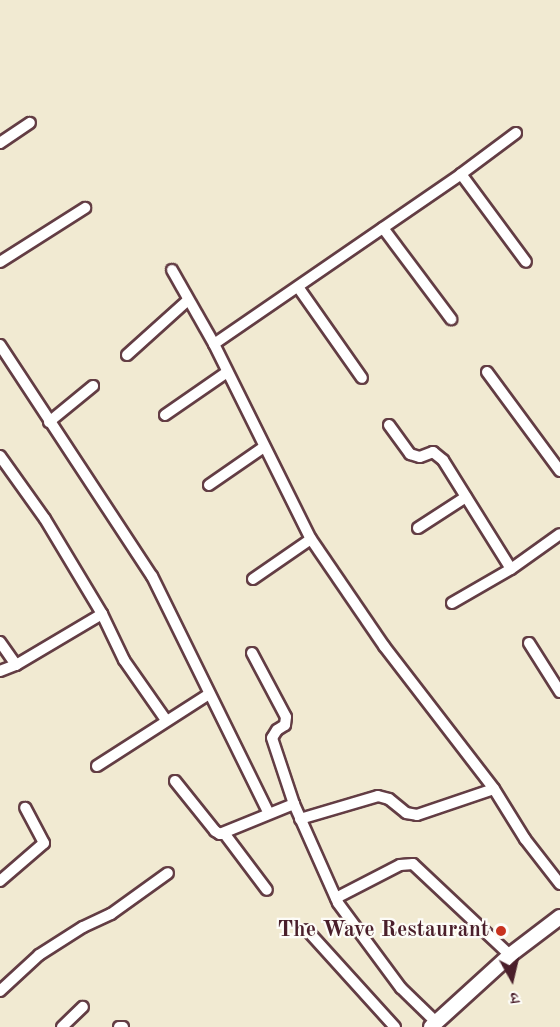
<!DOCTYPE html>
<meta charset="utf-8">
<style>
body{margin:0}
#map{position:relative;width:560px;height:1027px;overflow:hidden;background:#f1ead2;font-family:"Old Standard TT","Noto Serif Devanagari",serif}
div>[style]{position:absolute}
.roads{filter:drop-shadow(2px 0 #633d44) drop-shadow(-2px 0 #633d44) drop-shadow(0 2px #633d44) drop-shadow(0 -2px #633d44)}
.minor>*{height:10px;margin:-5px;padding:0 5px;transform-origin:5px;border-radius:5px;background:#fff}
.major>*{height:14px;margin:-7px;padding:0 7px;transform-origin:7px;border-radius:7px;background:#fff}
.dots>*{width:16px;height:16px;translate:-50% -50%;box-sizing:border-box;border:3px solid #fdfcf7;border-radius:50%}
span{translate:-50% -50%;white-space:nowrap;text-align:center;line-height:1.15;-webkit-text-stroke:4.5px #fdfcf7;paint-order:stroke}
.poi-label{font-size:22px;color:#4a1f2b;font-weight:700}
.right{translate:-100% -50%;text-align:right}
.north{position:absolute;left:482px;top:949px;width:60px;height:60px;-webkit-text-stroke:4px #fdfcf7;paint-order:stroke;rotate:172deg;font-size:16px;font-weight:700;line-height:24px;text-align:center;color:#4a1f2b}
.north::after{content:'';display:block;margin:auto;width:21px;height:27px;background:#4a1f2b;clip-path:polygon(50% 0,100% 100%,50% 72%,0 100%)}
</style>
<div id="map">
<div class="roads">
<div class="minor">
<i style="left:516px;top:133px;width:69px;rotate:143.3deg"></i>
<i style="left:461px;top:174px;width:109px;rotate:53.5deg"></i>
<i style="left:0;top:143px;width:36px;rotate:-34deg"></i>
<i style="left:383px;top:228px;width:114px;rotate:53.2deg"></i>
<i style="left:0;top:262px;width:101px;rotate:-32.4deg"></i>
<i style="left:172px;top:270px;width:85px;rotate:60.4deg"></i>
<i style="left:214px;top:344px;width:218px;rotate:63.6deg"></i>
<i style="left:311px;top:539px;width:130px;rotate:55.7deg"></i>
<i style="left:384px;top:646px;width:180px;rotate:52.4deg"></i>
<i style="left:494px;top:789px;width:59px;rotate:58.2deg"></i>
<i style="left:525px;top:839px;width:57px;rotate:52.1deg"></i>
<i style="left:298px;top:287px;width:111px;rotate:54.9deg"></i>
<i style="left:214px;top:344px;width:300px;rotate:-34.5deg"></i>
<i style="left:0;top:345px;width:277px;rotate:56.7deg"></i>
<i style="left:152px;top:576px;width:263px;rotate:63.8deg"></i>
<i style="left:127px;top:355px;width:82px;rotate:-42deg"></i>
<i style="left:487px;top:372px;width:123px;rotate:53.6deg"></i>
<i style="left:165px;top:415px;width:75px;rotate:-34.7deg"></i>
<i style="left:49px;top:422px;width:57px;rotate:-39.3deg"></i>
<i style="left:389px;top:425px;width:36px;rotate:54deg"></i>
<i style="left:410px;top:454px;width:10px;rotate:17deg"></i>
<i style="left:420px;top:457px;width:14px;rotate:-21deg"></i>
<i style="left:433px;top:452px;width:13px;rotate:39deg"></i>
<i style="left:443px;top:460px;width:128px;rotate:58deg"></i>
<i style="left:0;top:456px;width:77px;rotate:54.5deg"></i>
<i style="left:45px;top:519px;width:111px;rotate:59deg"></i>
<i style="left:102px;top:614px;width:51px;rotate:64.4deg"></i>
<i style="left:124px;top:660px;width:73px;rotate:55deg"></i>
<i style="left:209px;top:485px;width:67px;rotate:-34.6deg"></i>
<i style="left:418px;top:528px;width:57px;rotate:-32.9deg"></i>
<i style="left:253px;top:579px;width:70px;rotate:-34.6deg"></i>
<i style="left:452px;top:603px;width:68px;rotate:-30deg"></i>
<i style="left:511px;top:569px;width:60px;rotate:-35.5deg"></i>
<i style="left:0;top:642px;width:28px;rotate:55deg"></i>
<i style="left:529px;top:643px;width:58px;rotate:57.7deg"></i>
<i style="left:252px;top:653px;width:72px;rotate:62deg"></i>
<i style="left:286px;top:717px;width:8px;rotate:97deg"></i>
<i style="left:285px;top:725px;width:9px;rotate:148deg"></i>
<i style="left:277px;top:730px;width:9px;rotate:122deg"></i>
<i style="left:272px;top:738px;width:70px;rotate:71.6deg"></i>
<i style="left:294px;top:804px;width:108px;rotate:66deg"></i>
<i style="left:338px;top:903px;width:106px;rotate:53.5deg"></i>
<i style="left:401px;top:988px;width:49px;rotate:44.2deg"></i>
<i style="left:0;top:671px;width:17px;rotate:-21deg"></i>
<i style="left:16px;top:665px;width:100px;rotate:-30.7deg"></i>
<i style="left:97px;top:766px;width:133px;rotate:-32.7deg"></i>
<i style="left:175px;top:781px;width:64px;rotate:51.3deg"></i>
<i style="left:215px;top:831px;width:6px;rotate:31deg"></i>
<i style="left:220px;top:834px;width:80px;rotate:-22.1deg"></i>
<i style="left:300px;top:819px;width:81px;rotate:-16.4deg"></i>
<i style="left:378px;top:796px;width:11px;rotate:15deg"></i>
<i style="left:389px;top:799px;width:22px;rotate:39deg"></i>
<i style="left:406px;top:813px;width:11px;rotate:10deg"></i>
<i style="left:417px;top:815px;width:81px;rotate:-18.7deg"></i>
<i style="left:224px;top:833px;width:71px;rotate:53deg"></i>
<i style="left:0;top:881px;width:58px;rotate:-40.8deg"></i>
<i style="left:44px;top:843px;width:40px;rotate:-118deg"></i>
<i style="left:336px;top:898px;width:72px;rotate:-27.3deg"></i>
<i style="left:400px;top:865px;width:13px;rotate:-4deg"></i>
<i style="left:413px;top:864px;width:133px;rotate:43.2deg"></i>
<i style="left:307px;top:930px;width:131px;rotate:47.8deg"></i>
<i style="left:0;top:991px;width:53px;rotate:-42.7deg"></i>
<i style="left:39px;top:955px;width:52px;rotate:-32.5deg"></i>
<i style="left:83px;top:927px;width:31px;rotate:-25deg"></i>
<i style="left:111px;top:914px;width:70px;rotate:-35.7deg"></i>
<i style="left:62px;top:1027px;width:29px;rotate:-44deg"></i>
<i style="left:119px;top:1027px;width:4px"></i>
</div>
<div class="major">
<i style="left:431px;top:1027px;width:107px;rotate:-42.3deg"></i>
<i style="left:510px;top:955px;width:63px;rotate:-37.2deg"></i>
</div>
</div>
<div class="dots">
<i style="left:501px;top:931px;background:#c8321e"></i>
</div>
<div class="poi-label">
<span class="right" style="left:489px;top:931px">The Wave Restaurant</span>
</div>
<div class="north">उ</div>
</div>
